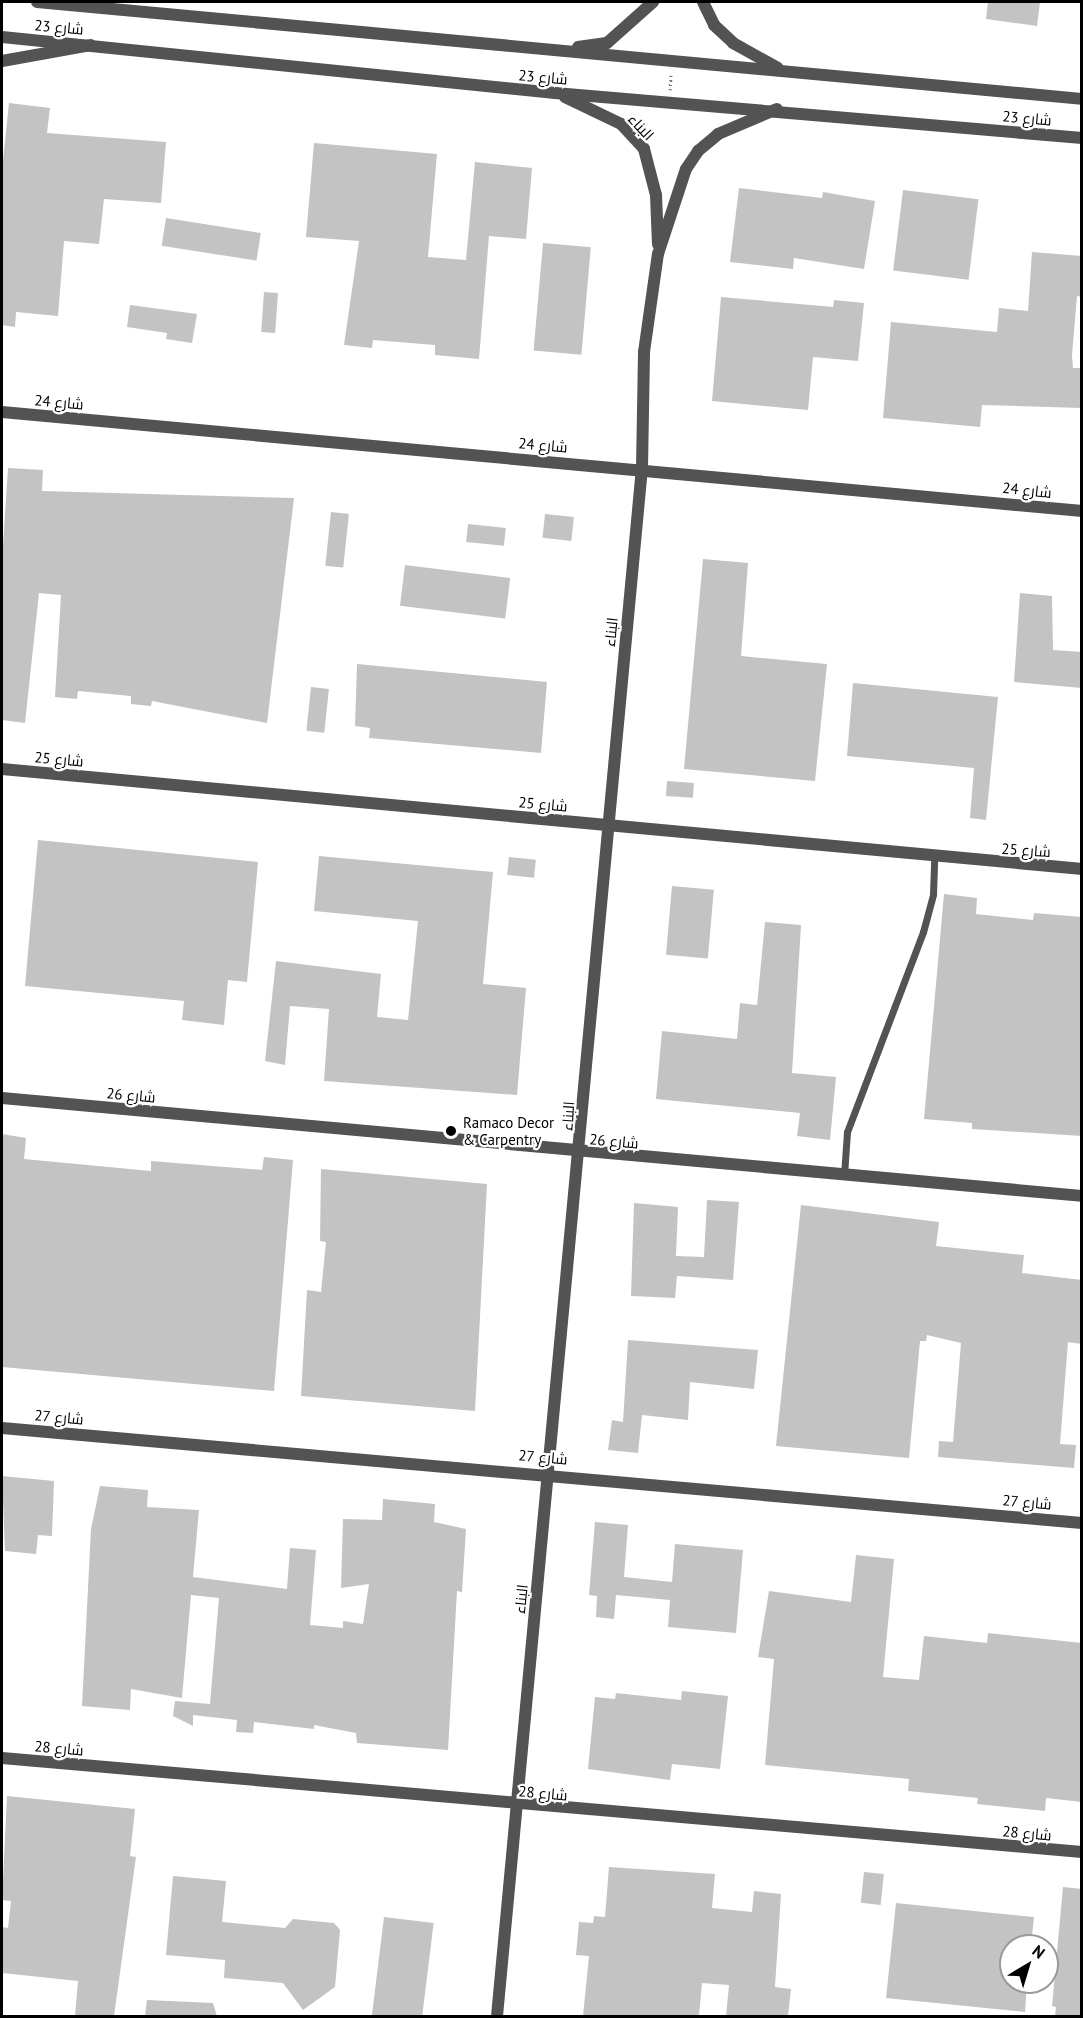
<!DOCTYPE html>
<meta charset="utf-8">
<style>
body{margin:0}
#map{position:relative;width:1083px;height:2018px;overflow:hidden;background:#fff;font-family:"PT Sans",Cairo,sans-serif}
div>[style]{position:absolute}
.building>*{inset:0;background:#c3c3c3;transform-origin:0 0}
.path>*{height:3px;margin-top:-1.5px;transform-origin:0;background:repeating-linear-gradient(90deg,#757575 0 1.5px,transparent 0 4.5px)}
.service>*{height:7px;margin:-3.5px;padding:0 3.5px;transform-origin:3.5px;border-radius:3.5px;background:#535353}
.minor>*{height:12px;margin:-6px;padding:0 6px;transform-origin:6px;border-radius:6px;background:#535353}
.tertiary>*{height:12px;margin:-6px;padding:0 6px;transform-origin:6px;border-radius:6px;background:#535353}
.dots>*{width:16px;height:16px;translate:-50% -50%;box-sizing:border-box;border:3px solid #fff;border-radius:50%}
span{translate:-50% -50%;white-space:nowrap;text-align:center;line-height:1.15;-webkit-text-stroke:4.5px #fff;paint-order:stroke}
.street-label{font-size:15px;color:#000}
.poi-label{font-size:15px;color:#000}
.left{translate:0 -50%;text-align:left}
.frame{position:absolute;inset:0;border:3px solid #000;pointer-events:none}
.north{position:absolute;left:999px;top:1934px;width:60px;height:60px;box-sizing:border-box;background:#fff;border:2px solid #999;border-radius:50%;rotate:38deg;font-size:16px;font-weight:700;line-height:24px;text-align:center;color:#000}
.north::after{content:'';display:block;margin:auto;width:21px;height:27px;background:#000;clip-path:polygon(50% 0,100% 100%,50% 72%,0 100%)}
</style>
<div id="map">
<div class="building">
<i style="clip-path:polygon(988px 2px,1040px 2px,1037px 26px,986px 19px)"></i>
<i style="clip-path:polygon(9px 103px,50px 108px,47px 133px,166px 142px,161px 203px,104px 199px,99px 244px,64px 241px,58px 316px,16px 312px,15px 327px,2px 325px,2px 170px)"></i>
<i style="clip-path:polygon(314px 143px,437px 154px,428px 257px,466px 260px,475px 162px,532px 168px,526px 239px,489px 236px,479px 359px,435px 355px,435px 345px,373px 340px,372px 348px,344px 345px,359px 241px,306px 237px)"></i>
<i style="clip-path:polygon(739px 188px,822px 198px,823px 192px,875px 201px,864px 269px,794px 258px,793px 269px,730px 262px)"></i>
<i style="left:903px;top:190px;width:76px;height:81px;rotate:7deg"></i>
<i style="left:166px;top:218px;width:96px;height:28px;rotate:9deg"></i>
<i style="left:543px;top:243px;width:48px;height:108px;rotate:5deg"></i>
<i style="clip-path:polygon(1032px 252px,1082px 256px,1082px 297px,1077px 296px,1072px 355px,1073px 368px,1082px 368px,1082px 408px,982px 405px,980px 427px,883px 418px,891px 322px,997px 332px,999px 308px,1028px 311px)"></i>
<i style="left:264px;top:292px;width:14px;height:40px;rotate:4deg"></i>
<i style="clip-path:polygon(721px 297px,833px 307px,834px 300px,864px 303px,858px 361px,813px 357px,808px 410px,712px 401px)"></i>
<i style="clip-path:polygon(130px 305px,197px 314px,192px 343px,166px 339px,167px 333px,127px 327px)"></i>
<i style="clip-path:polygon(8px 468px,43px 470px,42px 491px,294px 498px,267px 723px,152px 701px,151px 706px,131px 704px,131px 696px,78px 691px,77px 699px,55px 697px,61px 595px,39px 593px,25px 723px,2px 720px,2px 560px)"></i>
<i style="left:331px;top:512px;width:18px;height:54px;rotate:6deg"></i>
<i style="left:545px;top:514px;width:29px;height:24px;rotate:6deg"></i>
<i style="left:468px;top:524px;width:38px;height:18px;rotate:6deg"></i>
<i style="clip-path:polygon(703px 559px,748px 563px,741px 656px,827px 664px,815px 781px,684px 769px)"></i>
<i style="left:405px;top:565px;width:106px;height:41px;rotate:7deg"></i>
<i style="clip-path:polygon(1020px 593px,1052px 596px,1053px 650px,1082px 652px,1082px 688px,1014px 682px)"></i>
<i style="clip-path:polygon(357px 664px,547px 682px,541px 753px,369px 738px,370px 728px,355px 726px)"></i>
<i style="clip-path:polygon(853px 683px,998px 697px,986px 820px,970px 818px,974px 768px,847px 756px)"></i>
<i style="left:311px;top:687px;width:18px;height:44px;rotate:6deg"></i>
<i style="left:667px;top:781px;width:27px;height:15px;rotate:4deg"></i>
<i style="clip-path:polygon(38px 840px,258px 862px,247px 982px,228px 980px,224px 1025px,182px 1020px,184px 1001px,25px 986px)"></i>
<i style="clip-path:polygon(319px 856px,493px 872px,483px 984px,526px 988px,517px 1095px,324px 1081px,329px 1009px,290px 1006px,285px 1065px,265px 1061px,276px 961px,381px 974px,377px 1017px,408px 1020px,418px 921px,314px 911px)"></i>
<i style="left:509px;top:857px;width:27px;height:18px;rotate:6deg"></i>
<i style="left:672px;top:886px;width:42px;height:69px;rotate:5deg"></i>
<i style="clip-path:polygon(944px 894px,977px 898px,976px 914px,1033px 920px,1034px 913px,1082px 917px,1082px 1136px,972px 1129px,972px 1123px,924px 1119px)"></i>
<i style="clip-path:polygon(765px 922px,801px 925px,792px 1073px,836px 1077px,830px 1140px,797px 1136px,800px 1113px,656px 1099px,662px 1031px,737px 1039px,740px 1003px,757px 1005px)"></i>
<i style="clip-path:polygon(2px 1134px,26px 1138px,24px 1159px,151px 1171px,151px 1161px,262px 1170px,264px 1157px,293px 1160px,274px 1391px,2px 1367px)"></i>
<i style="clip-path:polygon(321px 1169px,487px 1184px,475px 1411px,301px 1396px,307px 1290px,321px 1292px,326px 1242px,320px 1241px)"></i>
<i style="clip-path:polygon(707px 1200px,739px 1202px,733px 1280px,677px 1276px,675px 1298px,631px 1296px,634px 1203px,678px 1207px,676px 1256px,704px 1257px)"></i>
<i style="clip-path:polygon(801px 1205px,939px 1222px,936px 1246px,1024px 1255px,1022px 1273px,1082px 1280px,1082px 1344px,1068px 1342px,1060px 1444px,1076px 1445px,1074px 1468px,938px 1457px,939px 1441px,953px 1442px,961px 1343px,927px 1335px,926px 1341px,920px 1341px,909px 1458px,776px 1446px)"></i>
<i style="clip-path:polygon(628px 1340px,758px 1350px,754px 1389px,690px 1382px,688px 1420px,642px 1415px,638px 1453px,608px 1450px,612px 1420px,623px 1422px)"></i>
<i style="clip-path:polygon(2px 1476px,54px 1481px,52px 1536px,38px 1535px,36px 1554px,5px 1551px)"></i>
<i style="clip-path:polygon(100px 1486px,148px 1490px,147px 1507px,199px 1510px,193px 1577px,287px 1589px,290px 1548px,316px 1550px,310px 1625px,343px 1628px,343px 1621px,363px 1624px,369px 1584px,341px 1588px,343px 1519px,382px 1520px,383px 1499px,435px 1504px,434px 1522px,466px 1529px,462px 1592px,457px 1591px,448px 1750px,357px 1743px,356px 1733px,314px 1725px,314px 1729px,254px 1722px,253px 1733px,236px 1732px,237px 1720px,193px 1715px,193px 1726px,173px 1716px,175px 1701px,210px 1704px,219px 1598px,191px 1595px,182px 1698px,131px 1689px,130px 1710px,82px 1706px,91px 1529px)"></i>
<i style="clip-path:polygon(595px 1522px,628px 1525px,624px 1577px,672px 1582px,675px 1544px,743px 1550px,736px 1633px,668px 1627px,670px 1600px,616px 1595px,614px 1619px,596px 1617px,597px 1596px,589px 1595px)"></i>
<i style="clip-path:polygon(856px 1555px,894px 1559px,883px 1677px,919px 1680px,924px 1636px,987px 1643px,988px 1633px,1082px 1643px,1082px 1802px,1046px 1798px,1045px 1811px,977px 1804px,978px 1798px,908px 1791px,909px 1779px,765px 1765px,774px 1659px,758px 1657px,769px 1591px,851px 1602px)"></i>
<i style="clip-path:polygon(682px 1691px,728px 1696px,720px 1769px,672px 1764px,670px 1780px,588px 1769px,595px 1697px,615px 1699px,616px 1693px,681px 1700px)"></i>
<i style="clip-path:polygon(7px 1796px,135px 1809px,130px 1856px,136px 1857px,114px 2016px,75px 2016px,78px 1981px,2px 1973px,2px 1927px,8px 1928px,11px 1901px,2px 1900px)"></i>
<i style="clip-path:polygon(609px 1867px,715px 1874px,712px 1908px,752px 1912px,754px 1891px,781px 1894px,775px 1987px,791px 1989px,788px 2016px,726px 2016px,729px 1985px,702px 1983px,699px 2016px,583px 2016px,589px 1956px,576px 1955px,579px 1922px,593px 1923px,594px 1916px,605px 1917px)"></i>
<i style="left:864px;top:1872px;width:20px;height:31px;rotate:6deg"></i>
<i style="clip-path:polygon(173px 1876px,226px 1881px,222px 1922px,285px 1928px,293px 1919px,334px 1923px,340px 1930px,335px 1987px,303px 2010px,283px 1983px,224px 1978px,225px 1960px,166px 1955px)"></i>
<i style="clip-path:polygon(1063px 1887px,1082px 1889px,1082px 2016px,1055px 2016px,1056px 2007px,1052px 2006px)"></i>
<i style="clip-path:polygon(896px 1903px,1034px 1917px,1031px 1946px,1011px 1946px,1011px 1982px,1027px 1982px,1025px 2012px,886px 1998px)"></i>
<i style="left:384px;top:1917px;width:50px;height:99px;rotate:7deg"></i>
<i style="clip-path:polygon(147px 2000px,213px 2003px,217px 2016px,145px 2016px)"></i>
</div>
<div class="path">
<i style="left:670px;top:90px;width:15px;rotate:-86deg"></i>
</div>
<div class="service">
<i style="left:844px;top:1175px;width:43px;rotate:-86deg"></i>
<i style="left:847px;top:1132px;width:214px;rotate:-69.2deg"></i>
<i style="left:923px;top:932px;width:39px;rotate:-75deg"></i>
<i style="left:933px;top:894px;width:36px;rotate:-88deg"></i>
</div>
<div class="minor">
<i style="left:37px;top:2px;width:1049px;rotate:5.3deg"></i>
<i style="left:703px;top:2px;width:25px;rotate:64deg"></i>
<i style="left:714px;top:25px;width:26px;rotate:43deg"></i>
<i style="left:733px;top:43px;width:51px;rotate:29.1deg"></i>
<i style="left:2px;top:37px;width:556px;rotate:5.78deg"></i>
<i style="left:555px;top:93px;width:529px;rotate:4.88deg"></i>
<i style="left:578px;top:47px;width:29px;rotate:-8deg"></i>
<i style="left:607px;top:43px;width:62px;rotate:-41.7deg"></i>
<i style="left:565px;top:97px;width:62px;rotate:25.7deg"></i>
<i style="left:621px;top:124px;width:34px;rotate:47deg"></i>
<i style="left:644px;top:149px;width:48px;rotate:75.4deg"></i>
<i style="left:656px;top:195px;width:49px;rotate:87.7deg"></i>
<i style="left:2px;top:412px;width:1085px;rotate:5.24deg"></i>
<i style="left:2px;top:769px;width:1085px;rotate:5.29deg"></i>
<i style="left:2px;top:1098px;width:1084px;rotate:5.18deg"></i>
<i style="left:2px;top:1428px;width:1084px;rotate:5.03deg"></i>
<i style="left:2px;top:1758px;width:1084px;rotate:4.97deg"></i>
<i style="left:497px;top:2016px;width:1555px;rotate:-84.65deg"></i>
<i style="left:642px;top:468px;width:116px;rotate:-89deg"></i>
<i style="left:644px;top:352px;width:99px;rotate:-81.9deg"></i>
<i style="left:658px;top:254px;width:89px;rotate:-71.8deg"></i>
<i style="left:686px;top:169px;width:22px;rotate:-56deg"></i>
<i style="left:698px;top:151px;width:26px;rotate:-40deg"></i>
<i style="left:718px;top:134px;width:64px;rotate:-23deg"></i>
</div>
<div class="tertiary">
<i style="left:67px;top:2px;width:5px;rotate:22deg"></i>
<i style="left:2px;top:61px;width:90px;rotate:-10.2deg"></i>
</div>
<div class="dots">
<i style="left:451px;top:1131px;background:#000"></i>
</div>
<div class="street-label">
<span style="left:59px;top:27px;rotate:5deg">شارع 23</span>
<span style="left:543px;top:77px;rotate:5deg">شارع 23</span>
<span style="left:1027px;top:118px;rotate:5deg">شارع 23</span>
<span style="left:641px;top:127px;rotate:47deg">البناء</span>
<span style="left:59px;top:402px;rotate:5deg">شارع 24</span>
<span style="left:543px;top:445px;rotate:5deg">شارع 24</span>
<span style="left:1027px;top:490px;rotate:6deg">شارع 24</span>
<span style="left:611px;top:632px;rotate:-84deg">البناء</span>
<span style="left:59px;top:759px;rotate:5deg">شارع 25</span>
<span style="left:543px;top:804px;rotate:5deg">شارع 25</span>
<span style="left:1026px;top:850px;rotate:4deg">شارع 25</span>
<span style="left:131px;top:1095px;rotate:5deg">شارع 26</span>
<span style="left:568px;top:1116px;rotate:-86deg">البناء</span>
<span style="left:614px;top:1141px;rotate:5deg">شارع 26</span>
<span style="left:59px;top:1417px;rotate:5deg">شارع 27</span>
<span style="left:543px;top:1457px;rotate:5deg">شارع 27</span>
<span style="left:1027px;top:1502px;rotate:5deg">شارع 27</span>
<span style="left:521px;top:1599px;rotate:-84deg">البناء</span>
<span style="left:59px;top:1748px;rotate:5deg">شارع 28</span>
<span style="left:543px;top:1793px;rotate:5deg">شارع 28</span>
<span style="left:1027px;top:1833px;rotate:5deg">شارع 28</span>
</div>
<div class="poi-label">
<span class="left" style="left:463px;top:1131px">Ramaco Decor<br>&amp; Carpentry</span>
</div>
<div class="frame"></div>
<div class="north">N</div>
</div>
